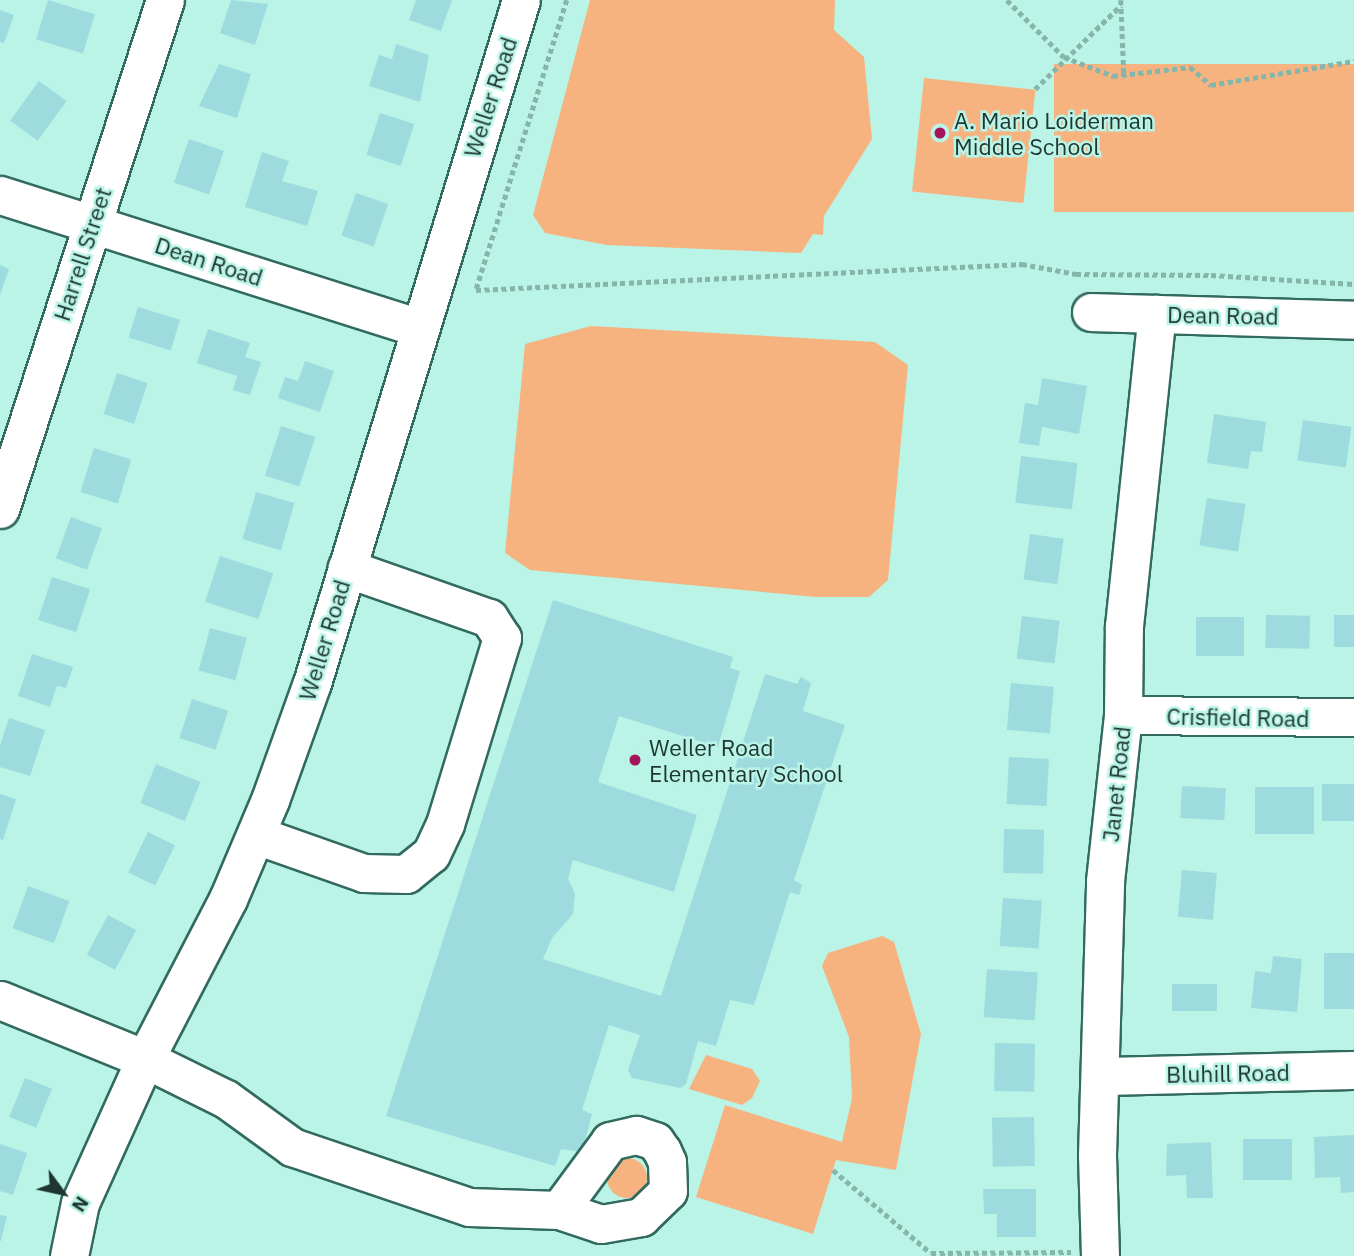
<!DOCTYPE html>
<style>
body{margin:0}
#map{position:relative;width:1354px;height:1256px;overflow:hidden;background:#b9f4e6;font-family:"IBM Plex Sans",sans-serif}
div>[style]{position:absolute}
.green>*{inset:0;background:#f6b37f;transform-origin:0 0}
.round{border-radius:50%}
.building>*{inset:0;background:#9edbde;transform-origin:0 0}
.path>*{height:4.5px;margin-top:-2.25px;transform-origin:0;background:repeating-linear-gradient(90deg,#86b5aa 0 5px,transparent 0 8.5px)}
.roads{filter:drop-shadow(2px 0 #326a5f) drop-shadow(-2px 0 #326a5f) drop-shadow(0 2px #326a5f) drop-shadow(0 -2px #326a5f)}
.minor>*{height:37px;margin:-18.5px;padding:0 18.5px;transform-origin:18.5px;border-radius:18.5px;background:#fff}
.dots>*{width:19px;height:19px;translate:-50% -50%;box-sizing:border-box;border:4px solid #b9f4e6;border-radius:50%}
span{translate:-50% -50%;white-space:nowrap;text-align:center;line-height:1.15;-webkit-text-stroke:5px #b9f4e6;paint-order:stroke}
.street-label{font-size:23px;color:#1e3530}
.poi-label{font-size:23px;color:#1e3530}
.left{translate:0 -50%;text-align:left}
.north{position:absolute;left:28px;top:1158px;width:70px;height:70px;-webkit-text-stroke:5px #b9f4e6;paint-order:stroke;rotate:123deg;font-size:19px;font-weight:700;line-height:28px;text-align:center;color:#1e3530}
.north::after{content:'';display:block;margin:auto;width:24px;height:32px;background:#1e3530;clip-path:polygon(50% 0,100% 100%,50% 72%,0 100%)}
</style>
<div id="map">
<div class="green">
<i style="clip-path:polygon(590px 0,835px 0,834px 30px,864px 57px,872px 139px,824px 216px,823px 235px,813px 234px,801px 253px,607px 245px,545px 233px,533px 215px)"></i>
<i style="left:1354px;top:64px;width:148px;height:300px;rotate:90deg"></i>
<i style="left:924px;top:78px;width:112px;height:114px;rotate:6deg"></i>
<i style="clip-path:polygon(591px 326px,875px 342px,908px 365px,888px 580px,869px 597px,816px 597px,530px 570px,505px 553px,525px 344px)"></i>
<i style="clip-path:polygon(882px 936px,894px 942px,921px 1034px,896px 1170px,836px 1160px,813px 1234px,696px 1197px,725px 1105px,842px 1142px,852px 1098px,849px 1037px,822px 966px,828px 953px)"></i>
<i style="clip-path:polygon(706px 1055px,752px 1069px,760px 1081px,752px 1098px,742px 1105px,689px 1089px)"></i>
<i class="round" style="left:607px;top:1158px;width:40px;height:40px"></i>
</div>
<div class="building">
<i style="left:48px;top:0;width:49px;height:41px;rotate:17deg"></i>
<i style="clip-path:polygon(231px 0,268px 4px,255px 45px,220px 33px)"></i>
<i style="clip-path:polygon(416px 0,452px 0,441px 31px,409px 20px)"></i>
<i style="clip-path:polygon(0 10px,14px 15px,4px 43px,0 42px)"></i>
<i style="clip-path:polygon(396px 44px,429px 55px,420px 102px,369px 86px,379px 55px,392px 59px)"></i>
<i style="clip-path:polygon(219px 64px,251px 74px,237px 118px,199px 106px)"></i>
<i style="left:39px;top:81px;width:34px;height:49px;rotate:36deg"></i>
<i style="left:380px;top:113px;width:36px;height:44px;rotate:18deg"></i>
<i style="left:189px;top:139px;width:37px;height:46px;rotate:19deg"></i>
<i style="clip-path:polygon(262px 152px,289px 161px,282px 181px,318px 191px,307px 226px,245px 207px)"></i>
<i style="left:356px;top:193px;width:34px;height:45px;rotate:19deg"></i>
<i style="clip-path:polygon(0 265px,9px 269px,0 295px)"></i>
<i style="left:138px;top:307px;width:44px;height:32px;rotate:17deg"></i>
<i style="clip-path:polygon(208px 329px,250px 343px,245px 357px,261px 362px,250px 395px,233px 390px,237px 376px,197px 363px)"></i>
<i style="clip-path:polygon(305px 361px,334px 371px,320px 412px,278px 398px,285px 377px,298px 381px)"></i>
<i style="left:117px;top:373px;width:32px;height:43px;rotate:18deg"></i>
<i style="clip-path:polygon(1042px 378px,1087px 386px,1079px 434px,1042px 427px,1039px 446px,1019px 443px,1025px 403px,1038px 405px)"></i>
<i style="clip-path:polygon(1214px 414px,1266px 422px,1262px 452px,1251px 451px,1248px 469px,1207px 463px)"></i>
<i style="left:1303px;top:420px;width:49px;height:41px;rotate:8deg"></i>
<i style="left:281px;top:426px;width:36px;height:52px;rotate:18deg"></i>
<i style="left:94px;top:448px;width:39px;height:46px;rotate:17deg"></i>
<i style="left:1021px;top:456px;width:57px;height:47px;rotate:7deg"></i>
<i style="left:256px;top:492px;width:40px;height:49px;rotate:16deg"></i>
<i style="left:1207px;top:498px;width:39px;height:48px;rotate:9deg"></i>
<i style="left:71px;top:517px;width:33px;height:44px;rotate:20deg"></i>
<i style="left:1030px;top:534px;width:34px;height:46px;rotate:8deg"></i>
<i style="left:220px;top:556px;width:56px;height:48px;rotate:18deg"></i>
<i style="left:52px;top:577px;width:40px;height:45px;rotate:18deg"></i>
<i style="clip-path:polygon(553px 600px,733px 657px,730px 668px,740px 671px,718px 747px,619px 716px,598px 782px,697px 815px,674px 892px,573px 860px,568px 879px,575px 894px,573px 914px,552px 938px,543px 959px,661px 996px,765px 674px,797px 684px,801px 677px,811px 683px,803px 711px,845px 725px,794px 880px,802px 885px,799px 895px,790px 892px,754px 1005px,730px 1000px,716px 1046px,698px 1041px,686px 1084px,680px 1088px,632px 1078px,628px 1070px,640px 1035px,609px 1025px,582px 1110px,592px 1114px,582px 1152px,561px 1149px,555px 1166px,386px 1116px)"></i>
<i style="left:1266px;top:615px;width:44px;height:33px;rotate:1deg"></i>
<i style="left:1334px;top:615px;width:20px;height:32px"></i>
<i style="left:1022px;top:616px;width:38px;height:43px;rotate:7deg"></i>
<i style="left:1196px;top:617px;width:48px;height:39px"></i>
<i style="left:210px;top:628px;width:38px;height:44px;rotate:15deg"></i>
<i style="clip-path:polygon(32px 654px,73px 667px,66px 688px,57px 686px,50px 707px,18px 696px)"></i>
<i style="left:1011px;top:683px;width:43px;height:47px;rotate:5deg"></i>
<i style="left:192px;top:699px;width:38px;height:41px;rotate:18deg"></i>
<i style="clip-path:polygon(9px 718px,45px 730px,30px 776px,0 767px,0 746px)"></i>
<i style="left:1009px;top:757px;width:40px;height:47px;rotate:3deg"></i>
<i style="left:156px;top:764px;width:48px;height:42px;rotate:22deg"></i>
<i style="left:1354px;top:784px;width:37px;height:32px;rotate:90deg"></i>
<i style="left:1182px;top:786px;width:44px;height:32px;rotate:3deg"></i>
<i style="left:1255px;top:787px;width:59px;height:47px"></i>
<i style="clip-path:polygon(0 794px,16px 799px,3px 840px,0 839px)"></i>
<i style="left:1004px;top:829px;width:40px;height:44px;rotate:1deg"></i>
<i style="left:148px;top:832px;width:30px;height:45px;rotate:26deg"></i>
<i style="left:1182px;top:870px;width:35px;height:47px;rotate:5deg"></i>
<i style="left:28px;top:886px;width:44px;height:45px;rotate:20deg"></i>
<i style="left:1003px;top:898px;width:39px;height:48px;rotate:4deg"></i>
<i style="left:108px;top:915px;width:32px;height:45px;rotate:28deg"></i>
<i style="left:1354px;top:953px;width:56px;height:30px;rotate:90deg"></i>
<i style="clip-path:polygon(1273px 956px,1302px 959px,1297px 1012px,1251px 1008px,1255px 971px,1271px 973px)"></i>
<i style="left:987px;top:969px;width:51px;height:48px;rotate:4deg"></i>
<i style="left:1172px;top:984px;width:45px;height:27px"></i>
<i style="left:995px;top:1043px;width:40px;height:48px;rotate:1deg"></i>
<i style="left:25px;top:1078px;width:29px;height:42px;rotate:22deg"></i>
<i style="left:1034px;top:1117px;width:49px;height:42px;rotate:89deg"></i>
<i style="clip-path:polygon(1354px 1135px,1354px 1192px,1341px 1193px,1340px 1177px,1315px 1178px,1314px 1137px)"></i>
<i style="left:1243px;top:1139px;width:49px;height:41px"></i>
<i style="clip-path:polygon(1211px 1142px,1213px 1198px,1187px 1198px,1186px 1175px,1166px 1176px,1167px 1144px)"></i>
<i style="clip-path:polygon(0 1144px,27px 1153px,13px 1195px,0 1191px)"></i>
<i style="clip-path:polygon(983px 1189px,1036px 1189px,1036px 1237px,997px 1237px,997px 1214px,984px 1214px)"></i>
<i style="clip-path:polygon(0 1215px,7px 1216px,1px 1241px,0 1241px)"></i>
</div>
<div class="path">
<i style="left:567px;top:0;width:304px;rotate:107.4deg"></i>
<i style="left:476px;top:290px;width:547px;rotate:-2.73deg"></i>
<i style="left:1022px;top:264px;width:55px;rotate:10.5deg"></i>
<i style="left:1076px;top:274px;width:135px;rotate:0.4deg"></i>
<i style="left:1211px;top:275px;width:143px;rotate:3.6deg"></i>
<i style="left:1007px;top:0;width:81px;rotate:45deg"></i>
<i style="left:1064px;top:57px;width:53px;rotate:21.2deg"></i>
<i style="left:1113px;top:76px;width:78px;rotate:-6.7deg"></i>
<i style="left:1190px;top:67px;width:28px;rotate:41deg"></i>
<i style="left:1211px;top:85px;width:145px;rotate:-9.5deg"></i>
<i style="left:1121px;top:0;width:76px;rotate:87.7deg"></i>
<i style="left:1035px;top:89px;width:120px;rotate:-44.3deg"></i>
<i style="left:833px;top:1170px;width:128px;rotate:40.3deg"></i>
<i style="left:931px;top:1253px;width:140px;rotate:-0.4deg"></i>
</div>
<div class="roads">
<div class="minor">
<i style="left:0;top:195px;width:437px;rotate:17.6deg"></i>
<i style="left:1091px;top:312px;width:263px;rotate:1.7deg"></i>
<i style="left:0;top:509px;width:535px;rotate:-72.04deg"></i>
<i style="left:1123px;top:715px;width:231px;rotate:0.5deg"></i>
<i style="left:256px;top:835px;width:114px;rotate:19.4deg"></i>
<i style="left:364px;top:873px;width:42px;rotate:1.4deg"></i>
<i style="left:406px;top:874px;width:32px;rotate:-39deg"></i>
<i style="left:431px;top:854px;width:33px;rotate:-65deg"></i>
<i style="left:445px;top:824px;width:195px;rotate:-73deg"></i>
<i style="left:502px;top:638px;width:24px;rotate:-123deg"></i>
<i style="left:489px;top:618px;width:151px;rotate:-160.7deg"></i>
<i style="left:0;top:1000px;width:157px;rotate:22.1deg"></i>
<i style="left:145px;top:1059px;width:90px;rotate:26.3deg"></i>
<i style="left:226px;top:1099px;width:82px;rotate:36deg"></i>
<i style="left:292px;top:1147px;width:187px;rotate:18.7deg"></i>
<i style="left:469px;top:1207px;width:90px;rotate:1.9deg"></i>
<i style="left:559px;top:1210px;width:44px;rotate:18.4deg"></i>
<i style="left:601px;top:1224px;width:41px;rotate:-9.9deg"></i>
<i style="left:641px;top:1217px;width:37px;rotate:-44deg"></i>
<i style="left:668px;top:1191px;width:29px;rotate:-92deg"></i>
<i style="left:667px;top:1162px;width:12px;rotate:-114deg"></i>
<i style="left:662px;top:1151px;width:12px;rotate:-125deg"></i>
<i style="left:655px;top:1141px;width:20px;rotate:-162deg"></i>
<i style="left:636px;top:1135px;width:27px;rotate:167deg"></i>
<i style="left:610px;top:1141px;width:86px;rotate:126.5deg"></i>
<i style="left:1103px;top:1076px;width:251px;rotate:-1.4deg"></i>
<i style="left:69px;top:1256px;width:54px;rotate:-78.3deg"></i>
<i style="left:80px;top:1203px;width:158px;rotate:-65.7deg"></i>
<i style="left:145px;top:1059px;width:180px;rotate:-62.6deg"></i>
<i style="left:228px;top:899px;width:108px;rotate:-67deg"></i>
<i style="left:270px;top:800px;width:124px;rotate:-70.3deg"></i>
<i style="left:312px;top:683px;width:714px;rotate:-72.99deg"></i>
<i style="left:1100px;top:1256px;width:101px;rotate:-91.7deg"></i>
<i style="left:1097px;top:1155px;width:274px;rotate:-88.3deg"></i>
<i style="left:1105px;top:881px;width:167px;rotate:-83.8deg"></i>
<i style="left:1123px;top:715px;width:89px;rotate:-89.4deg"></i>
<i style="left:1124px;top:626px;width:314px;rotate:-84deg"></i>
</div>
</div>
<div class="dots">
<i style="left:940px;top:133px;background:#a31459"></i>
<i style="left:635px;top:760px;background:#a31459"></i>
</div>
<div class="street-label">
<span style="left:490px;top:97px;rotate:-72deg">Weller Road</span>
<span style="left:82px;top:254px;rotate:-72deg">Harrell Street</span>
<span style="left:209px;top:261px;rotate:18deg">Dean Road</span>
<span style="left:1223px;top:315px;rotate:1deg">Dean Road</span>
<span style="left:324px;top:640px;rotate:-73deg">Weller Road</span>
<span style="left:1238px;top:717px;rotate:1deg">Crisfield Road</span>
<span style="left:1116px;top:784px;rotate:-84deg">Janet Road</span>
<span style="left:1228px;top:1073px;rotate:-1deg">Bluhill Road</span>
</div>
<div class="poi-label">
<span class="left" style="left:954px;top:133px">A. Mario Loiderman<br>Middle School</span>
<span class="left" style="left:649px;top:760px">Weller Road<br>Elementary School</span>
</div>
<div class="north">N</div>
</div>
